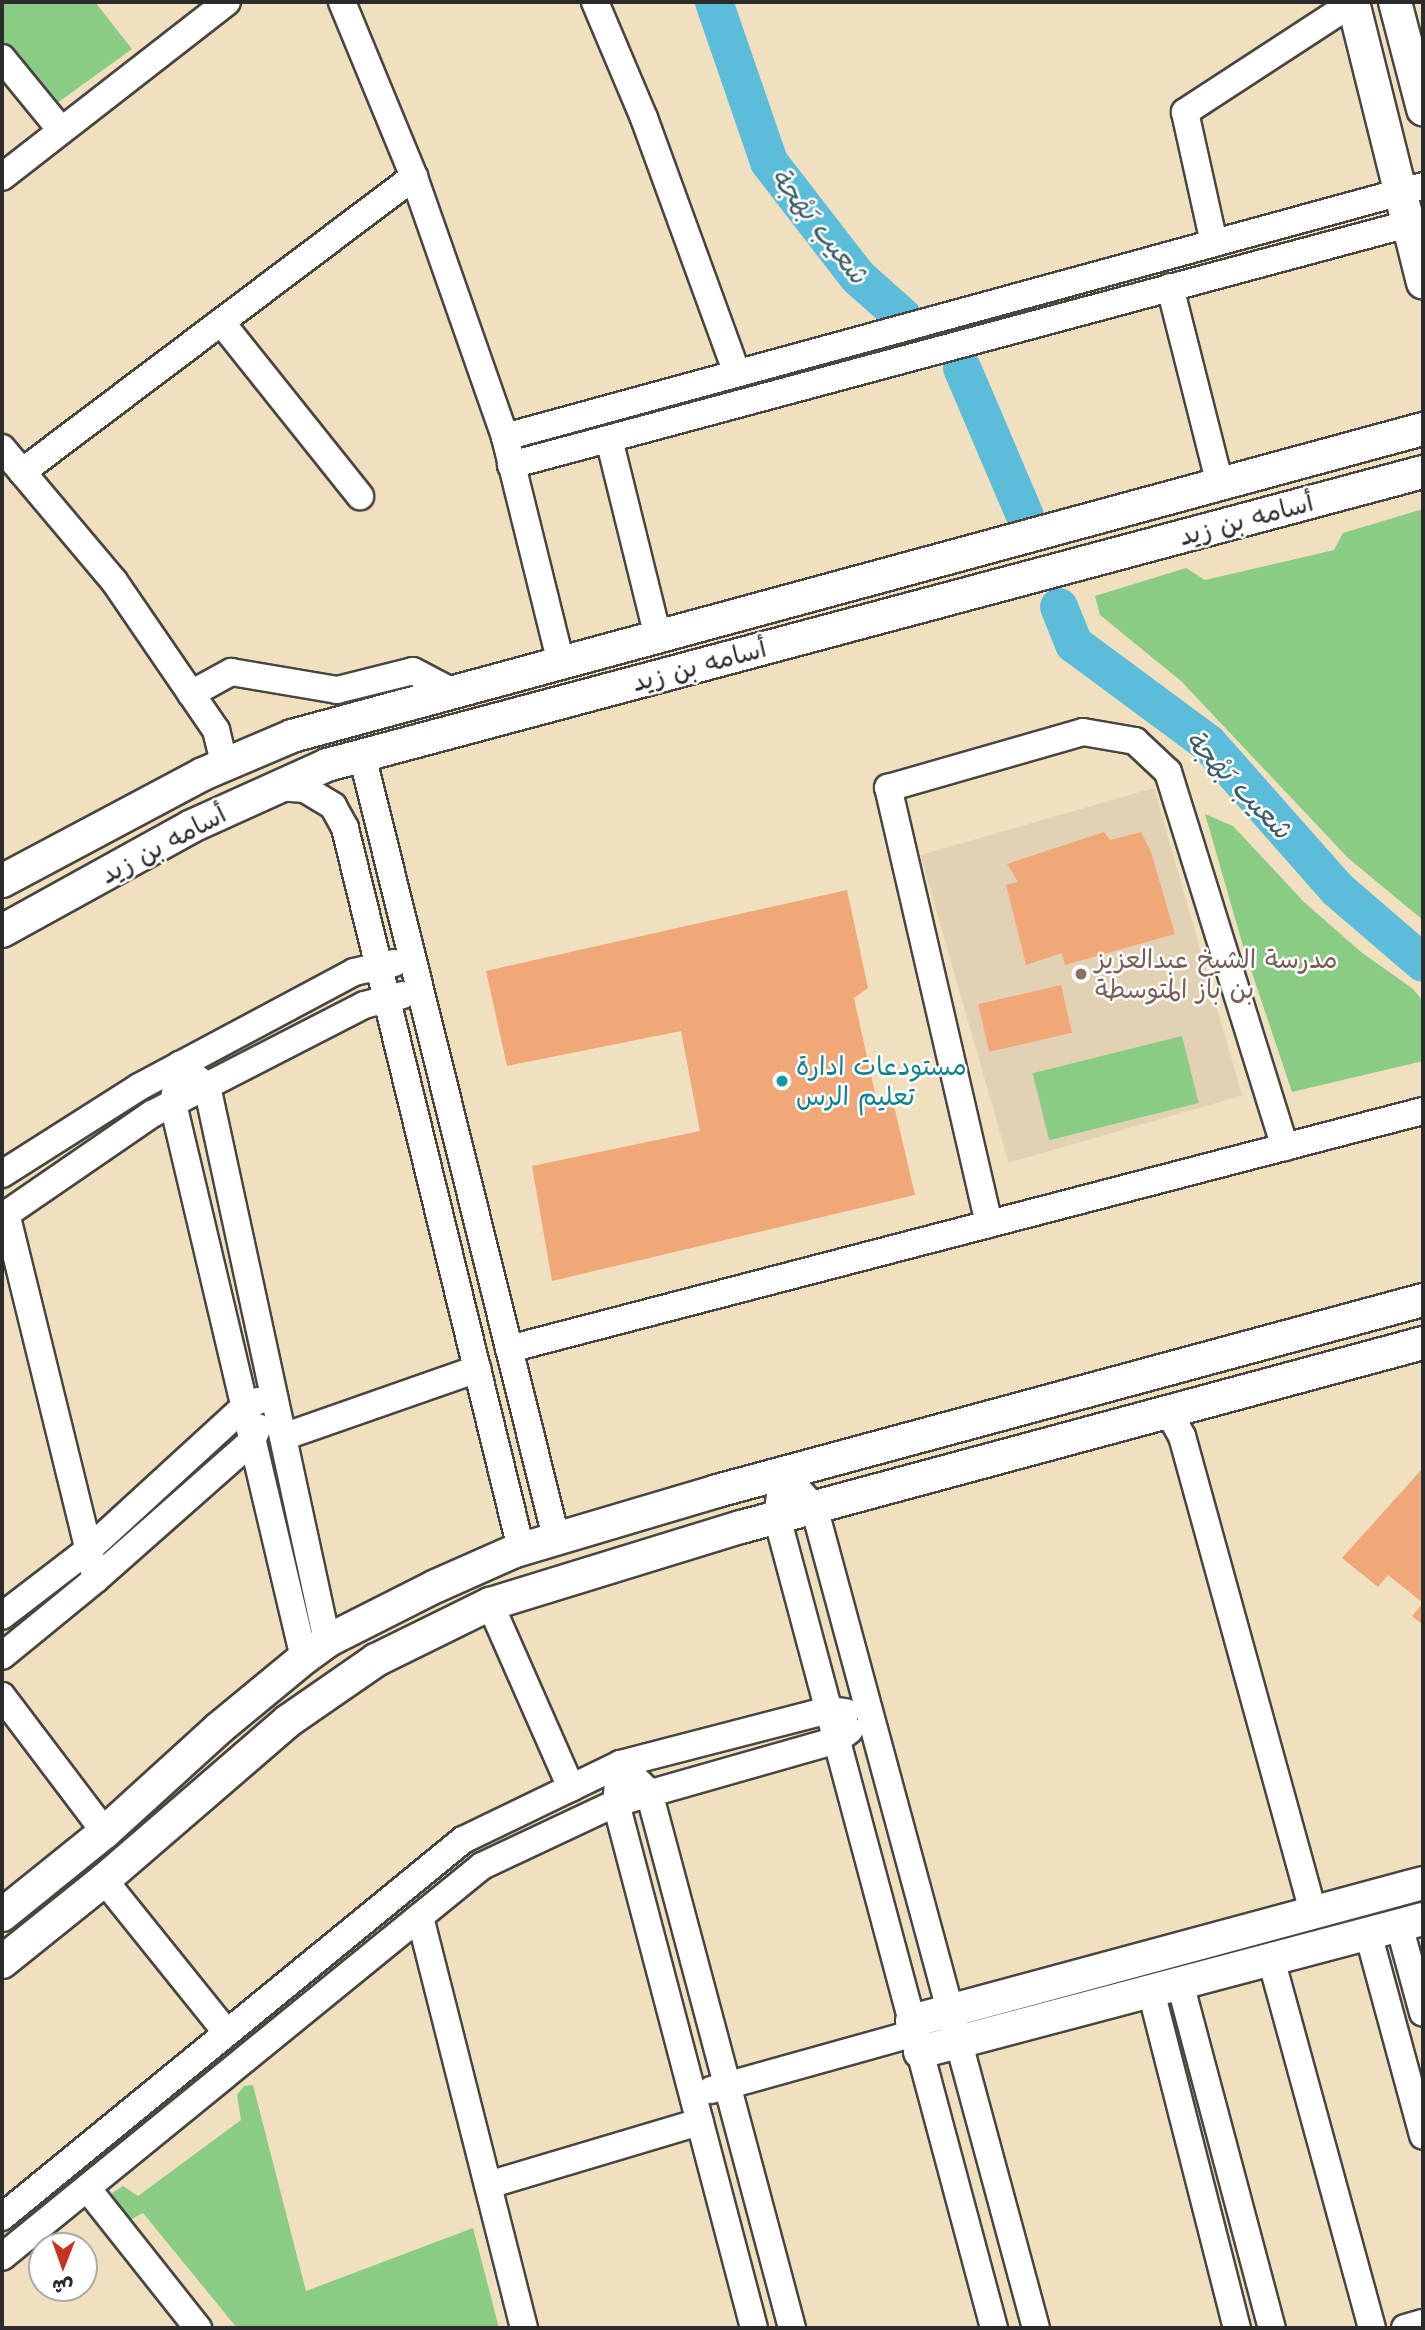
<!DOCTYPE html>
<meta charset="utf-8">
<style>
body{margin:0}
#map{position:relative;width:1425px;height:2330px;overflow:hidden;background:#f0e0c0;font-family:"Shantell Sans","Playpen Sans Arabic",sans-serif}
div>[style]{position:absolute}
.built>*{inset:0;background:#e3d1b4;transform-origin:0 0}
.green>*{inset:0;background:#8bcc84;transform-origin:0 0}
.river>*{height:38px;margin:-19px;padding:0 19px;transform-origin:19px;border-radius:19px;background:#5cbdda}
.building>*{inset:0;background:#f1a879;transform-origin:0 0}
.roads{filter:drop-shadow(2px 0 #494641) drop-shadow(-2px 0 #494641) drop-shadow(0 2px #494641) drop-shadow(0 -2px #494641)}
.minor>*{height:26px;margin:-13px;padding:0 13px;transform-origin:13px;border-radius:13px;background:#fff}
.tertiary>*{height:32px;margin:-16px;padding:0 16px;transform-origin:16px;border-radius:16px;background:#fff}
.dots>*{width:19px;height:19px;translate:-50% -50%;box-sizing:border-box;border:4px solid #fff;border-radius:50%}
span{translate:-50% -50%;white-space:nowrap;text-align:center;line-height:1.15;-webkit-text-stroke:5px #fff;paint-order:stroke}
.street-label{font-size:26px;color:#2b2b2b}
.education-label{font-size:26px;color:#785e54}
.left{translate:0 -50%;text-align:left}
.culture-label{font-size:26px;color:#0d838f}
.water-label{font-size:28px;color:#3c5e68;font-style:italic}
.frame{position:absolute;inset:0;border:4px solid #2b2b2b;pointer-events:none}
.north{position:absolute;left:28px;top:2232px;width:70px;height:70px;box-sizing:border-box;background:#fff;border:2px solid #aaa;border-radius:50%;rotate:181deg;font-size:19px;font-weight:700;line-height:28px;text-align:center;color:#2b2b2b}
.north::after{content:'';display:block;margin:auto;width:24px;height:32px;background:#c8321e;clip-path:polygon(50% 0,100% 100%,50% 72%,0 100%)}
</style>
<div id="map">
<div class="built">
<i style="left:1154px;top:788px;width:320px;height:243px;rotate:74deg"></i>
</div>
<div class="green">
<i style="clip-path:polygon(2px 2px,95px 2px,132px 49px,53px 106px,2px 44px)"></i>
<i style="clip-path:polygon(1423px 509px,1423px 920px,1348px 858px,1181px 681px,1100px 615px,1095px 596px,1186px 568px,1205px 580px,1334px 550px,1343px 533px)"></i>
<i style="clip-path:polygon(1205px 814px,1233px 826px,1304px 902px,1361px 952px,1413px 989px,1423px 1001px,1423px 1061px,1292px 1092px,1243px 946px)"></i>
<i style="left:1182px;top:1036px;width:69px;height:154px;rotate:76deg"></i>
<i style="clip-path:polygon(253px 2085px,306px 2291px,473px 2228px,499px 2328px,237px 2328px,143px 2213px,128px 2221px,116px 2205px,112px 2193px,123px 2186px,138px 2196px,241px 2120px,237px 2095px,244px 2086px)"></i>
</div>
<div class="river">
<i style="left:714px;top:2px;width:169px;rotate:71deg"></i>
<i style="left:769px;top:162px;width:145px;rotate:52.3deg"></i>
<i style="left:858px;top:277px;width:60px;rotate:41.6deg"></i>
<i style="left:962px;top:368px;width:161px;rotate:66.9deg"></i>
<i style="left:1059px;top:607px;width:40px;rotate:68deg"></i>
<i style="left:1074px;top:644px;width:167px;rotate:36.5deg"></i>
<i style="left:1208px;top:743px;width:195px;rotate:48.5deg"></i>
<i style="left:1337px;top:889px;width:113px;rotate:40.7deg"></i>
</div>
<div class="building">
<i style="clip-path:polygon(1104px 832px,1110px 840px,1141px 832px,1151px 852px,1175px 934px,1065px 965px,1062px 953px,1026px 965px,1006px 885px,1018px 882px,1007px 864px)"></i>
<i style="clip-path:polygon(847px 890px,868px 988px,854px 998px,877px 1102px,892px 1097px,915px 1195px,552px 1281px,532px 1166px,700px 1131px,681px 1031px,507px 1066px,486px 971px)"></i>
<i style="left:1061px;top:985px;width:49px;height:85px;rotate:77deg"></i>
<i style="clip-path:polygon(1423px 1468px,1423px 1625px,1412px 1616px,1423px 1603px,1388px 1575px,1378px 1587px,1342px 1558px)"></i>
</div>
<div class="roads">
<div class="minor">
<i style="left:342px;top:2px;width:189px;rotate:67.6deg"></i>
<i style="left:414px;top:177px;width:275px;rotate:70.7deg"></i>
<i style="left:505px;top:437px;width:233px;rotate:76.1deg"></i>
<i style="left:595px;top:2px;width:126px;rotate:67.1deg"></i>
<i style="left:644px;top:118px;width:271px;rotate:70deg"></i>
<i style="left:2px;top:58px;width:93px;rotate:50.7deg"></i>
<i style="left:2px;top:177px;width:285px;rotate:-37.9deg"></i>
<i style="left:1214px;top:243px;width:134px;rotate:-102.5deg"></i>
<i style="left:1185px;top:112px;width:202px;rotate:-33.1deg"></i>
<i style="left:1170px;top:287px;width:203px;rotate:75.8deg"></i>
<i style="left:221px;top:322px;width:223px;rotate:51.4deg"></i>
<i style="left:505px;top:437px;width:952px;rotate:-15.29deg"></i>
<i style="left:609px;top:439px;width:204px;rotate:76.1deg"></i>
<i style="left:2px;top:448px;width:174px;rotate:49.9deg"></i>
<i style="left:114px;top:581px;width:181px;rotate:55.6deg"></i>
<i style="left:216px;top:730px;width:36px;rotate:76deg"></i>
<i style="left:511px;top:465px;width:944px;rotate:-15.04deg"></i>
<i style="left:22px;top:472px;width:491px;rotate:-37deg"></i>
<i style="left:191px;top:694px;width:46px;rotate:-28.8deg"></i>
<i style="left:231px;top:672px;width:108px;rotate:9.6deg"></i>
<i style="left:337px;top:690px;width:78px;rotate:-14deg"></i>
<i style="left:413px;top:671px;width:45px;rotate:27.7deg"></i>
<i style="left:362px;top:755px;width:807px;rotate:76.08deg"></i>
<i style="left:277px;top:787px;width:28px;rotate:4deg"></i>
<i style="left:305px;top:789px;width:33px;rotate:31deg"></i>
<i style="left:333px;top:806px;width:25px;rotate:61deg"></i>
<i style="left:345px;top:828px;width:742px;rotate:76.28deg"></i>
<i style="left:2px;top:1174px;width:162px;rotate:-32.4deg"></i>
<i style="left:139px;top:1087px;width:244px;rotate:-28.1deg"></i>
<i style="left:354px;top:972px;width:41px;rotate:-12.7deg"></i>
<i style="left:6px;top:1213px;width:377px;rotate:76.2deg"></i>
<i style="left:2px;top:1217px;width:182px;rotate:-34.5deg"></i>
<i style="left:152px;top:1114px;width:238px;rotate:-27.2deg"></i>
<i style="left:364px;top:1005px;width:40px;rotate:-14.4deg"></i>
<i style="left:989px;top:1224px;width:448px;rotate:-103deg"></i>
<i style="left:888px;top:788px;width:203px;rotate:-16deg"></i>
<i style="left:1083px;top:732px;width:53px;rotate:9.8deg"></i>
<i style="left:1135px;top:741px;width:45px;rotate:43.2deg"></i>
<i style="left:1168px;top:772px;width:393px;rotate:72.7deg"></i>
<i style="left:509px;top:1349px;width:944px;rotate:-14.6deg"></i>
<i style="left:1168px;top:1411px;width:29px;rotate:61deg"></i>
<i style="left:1182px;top:1436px;width:495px;rotate:74.6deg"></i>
<i style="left:283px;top:1437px;width:206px;rotate:-19.3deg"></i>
<i style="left:490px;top:1604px;width:201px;rotate:66.2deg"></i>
<i style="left:2px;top:1616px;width:108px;rotate:-37.5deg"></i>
<i style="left:88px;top:1550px;width:212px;rotate:-42.5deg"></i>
<i style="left:244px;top:1407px;width:15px;rotate:-23deg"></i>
<i style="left:2px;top:1656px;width:122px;rotate:-39.3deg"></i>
<i style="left:96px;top:1579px;width:208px;rotate:-41.5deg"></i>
<i style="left:252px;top:1441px;width:15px;rotate:-67deg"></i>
<i style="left:304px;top:1658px;width:569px;rotate:-103.3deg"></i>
<i style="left:173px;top:1104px;width:40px;rotate:-80deg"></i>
<i style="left:180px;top:1065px;width:34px;rotate:38deg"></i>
<i style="left:207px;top:1086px;width:568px;rotate:77.8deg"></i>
<i style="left:2px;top:1696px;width:171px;rotate:52.9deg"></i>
<i style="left:104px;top:1880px;width:196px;rotate:51.2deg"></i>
<i style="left:420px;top:1917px;width:424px;rotate:75.8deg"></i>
<i style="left:1399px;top:1925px;width:91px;rotate:74.7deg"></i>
<i style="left:1368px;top:1933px;width:210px;rotate:74.8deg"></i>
<i style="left:1271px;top:1959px;width:383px;rotate:74.7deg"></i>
<i style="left:1180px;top:1983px;width:357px;rotate:75.1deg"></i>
<i style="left:1151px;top:1991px;width:348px;rotate:75.7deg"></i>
<i style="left:711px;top:2090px;width:212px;rotate:-15.6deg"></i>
<i style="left:488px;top:2185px;width:221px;rotate:-16.6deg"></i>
<i style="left:87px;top:2188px;width:179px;rotate:51.6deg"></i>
<i style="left:2px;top:2217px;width:596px;rotate:-39.28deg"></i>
<i style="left:463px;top:1840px;width:174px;rotate:-25.8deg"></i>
<i style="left:620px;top:1764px;width:216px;rotate:-14.5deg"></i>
<i style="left:829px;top:1710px;width:17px;rotate:7deg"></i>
<i style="left:2px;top:2257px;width:619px;rotate:-39.17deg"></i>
<i style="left:482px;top:1866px;width:148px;rotate:-25.2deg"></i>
<i style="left:616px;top:1803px;width:230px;rotate:-15.9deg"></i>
<i style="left:837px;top:1740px;width:16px;rotate:-38deg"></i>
<i style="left:754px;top:2328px;width:543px;rotate:-104.73deg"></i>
<i style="left:616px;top:1803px;width:39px;rotate:-84deg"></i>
<i style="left:620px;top:1764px;width:40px;rotate:44deg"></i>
<i style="left:649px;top:1792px;width:555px;rotate:75.06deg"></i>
<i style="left:994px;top:2328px;width:840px;rotate:-104.98deg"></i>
<i style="left:777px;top:1517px;width:44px;rotate:-82.2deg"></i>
<i style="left:783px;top:1473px;width:46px;rotate:47.6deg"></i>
<i style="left:814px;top:1507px;width:850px;rotate:74.87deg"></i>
<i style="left:1405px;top:2328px;width:19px;rotate:-16deg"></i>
</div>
<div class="tertiary">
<i style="left:1353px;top:2px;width:289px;rotate:76deg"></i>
<i style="left:1395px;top:2px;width:111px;rotate:75.3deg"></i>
<i style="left:2px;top:881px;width:228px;rotate:-28deg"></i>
<i style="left:203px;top:774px;width:97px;rotate:-23.1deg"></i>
<i style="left:292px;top:736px;width:1172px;rotate:-15.19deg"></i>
<i style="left:2px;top:931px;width:217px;rotate:-28.9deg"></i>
<i style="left:192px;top:826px;width:148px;rotate:-24.3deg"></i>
<i style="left:327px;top:765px;width:1134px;rotate:-14.97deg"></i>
<i style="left:2px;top:1915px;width:132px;rotate:-38.9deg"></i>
<i style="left:105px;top:1832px;width:153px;rotate:-42.3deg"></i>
<i style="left:218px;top:1729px;width:112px;rotate:-39.5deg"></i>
<i style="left:304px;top:1658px;width:29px;rotate:-36deg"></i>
<i style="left:327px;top:1641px;width:122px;rotate:-26.8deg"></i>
<i style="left:436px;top:1586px;width:86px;rotate:-23.9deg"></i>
<i style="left:515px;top:1551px;width:211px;rotate:-16.5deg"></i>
<i style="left:717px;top:1491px;width:731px;rotate:-15.14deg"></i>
<i style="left:2px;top:1962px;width:131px;rotate:-38.8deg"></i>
<i style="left:104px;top:1880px;width:243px;rotate:-40.8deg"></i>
<i style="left:288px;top:1721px;width:107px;rotate:-34.7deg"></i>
<i style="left:376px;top:1660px;width:127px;rotate:-26.2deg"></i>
<i style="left:490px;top:1604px;width:263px;rotate:-17.1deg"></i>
<i style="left:741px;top:1527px;width:706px;rotate:-15.1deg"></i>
<i style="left:912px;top:2021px;width:529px;rotate:-15.11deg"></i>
<i style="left:920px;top:2052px;width:520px;rotate:-14.81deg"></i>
</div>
</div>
<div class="dots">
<i style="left:1081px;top:974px;background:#8d6e63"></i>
<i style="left:782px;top:1081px;background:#0f9aa8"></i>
</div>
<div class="street-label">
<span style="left:1246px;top:519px;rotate:-15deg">أسامه بن زيد</span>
<span style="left:699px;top:665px;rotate:-15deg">أسامه بن زيد</span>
<span style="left:163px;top:844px;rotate:-28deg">أسامه بن زيد</span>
</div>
<div class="education-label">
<span class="left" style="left:1095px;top:974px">مدرسة الشيخ عبدالعزيز<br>بن باز المتوسطة</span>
</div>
<div class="culture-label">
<span class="left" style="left:796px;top:1081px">مستودعات ادارة<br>تعليم الرس</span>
</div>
<div class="water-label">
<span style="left:820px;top:225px;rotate:52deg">شعيب بَهْجة</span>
<span style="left:1239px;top:784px;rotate:46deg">شعيب بَهْجة</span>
</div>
<div class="frame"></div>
<div class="north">ش</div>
</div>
